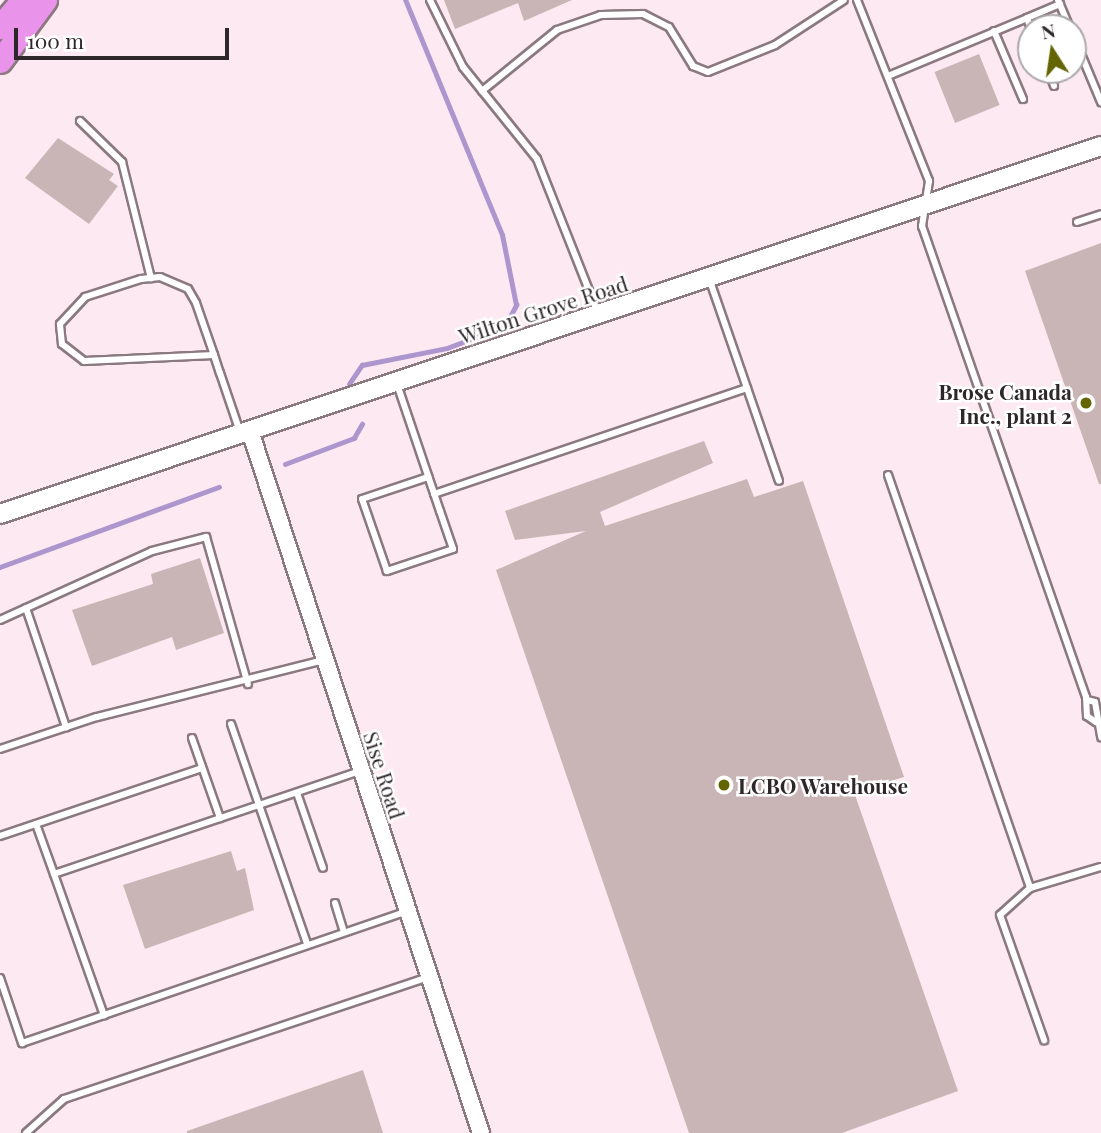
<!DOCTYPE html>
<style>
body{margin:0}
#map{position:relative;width:1101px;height:1133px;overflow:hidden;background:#fde9f2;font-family:"Playfair Display",serif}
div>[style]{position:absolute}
.stream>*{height:4.5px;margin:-2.25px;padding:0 2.25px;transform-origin:2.25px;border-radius:2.25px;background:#ac96cd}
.building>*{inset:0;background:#cab5b6;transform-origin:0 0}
.roads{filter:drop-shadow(2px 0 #8b7980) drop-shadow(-2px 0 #8b7980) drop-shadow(0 2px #8b7980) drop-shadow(0 -2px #8b7980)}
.service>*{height:6px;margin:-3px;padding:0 3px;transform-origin:3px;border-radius:3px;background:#fff}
.tertiary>*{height:16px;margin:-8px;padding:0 8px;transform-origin:8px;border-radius:8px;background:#fff}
.secondary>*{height:18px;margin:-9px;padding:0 9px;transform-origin:9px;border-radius:9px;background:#fff}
.motorway>*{height:23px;margin:-11.5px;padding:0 11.5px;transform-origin:11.5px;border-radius:11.5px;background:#ea93eb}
.dots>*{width:19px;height:19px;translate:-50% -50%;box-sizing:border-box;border:4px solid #fff;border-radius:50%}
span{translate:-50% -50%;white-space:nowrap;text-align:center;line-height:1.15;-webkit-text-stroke:5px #fff;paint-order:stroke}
.street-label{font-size:21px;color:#2e272a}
.poi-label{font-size:21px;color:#2e272a;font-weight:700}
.right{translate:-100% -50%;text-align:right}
.left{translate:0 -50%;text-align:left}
.north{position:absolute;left:1017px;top:14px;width:70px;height:70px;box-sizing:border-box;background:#fff;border:2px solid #aba9aa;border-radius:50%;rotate:348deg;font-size:19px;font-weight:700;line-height:28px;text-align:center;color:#2e272a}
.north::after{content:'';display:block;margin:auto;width:24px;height:32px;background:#626500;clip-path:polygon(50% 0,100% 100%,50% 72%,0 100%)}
.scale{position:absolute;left:14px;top:28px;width:215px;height:32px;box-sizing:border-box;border:4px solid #2e272a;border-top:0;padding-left:9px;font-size:21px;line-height:24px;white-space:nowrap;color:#2e272a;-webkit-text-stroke:5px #fff;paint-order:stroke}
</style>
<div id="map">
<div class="stream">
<i style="left:349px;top:384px;width:23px;rotate:-56deg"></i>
<i style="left:362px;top:365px;width:87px;rotate:-11.3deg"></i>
<i style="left:447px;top:348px;width:62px;rotate:-20.8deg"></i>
<i style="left:505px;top:326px;width:24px;rotate:-62deg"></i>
<i style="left:516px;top:305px;width:71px;rotate:-101.3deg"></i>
<i style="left:502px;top:235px;width:254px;rotate:-112.4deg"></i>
<i style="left:285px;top:464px;width:74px;rotate:-20.6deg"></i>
<i style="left:354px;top:438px;width:16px;rotate:-60deg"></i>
<i style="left:0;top:567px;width:233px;rotate:-20.1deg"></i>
</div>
<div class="building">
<i style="clip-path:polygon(444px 0,572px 0,524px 21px,518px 3px,455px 29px)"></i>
<i style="left:979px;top:54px;width:55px;height:48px;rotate:68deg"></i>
<i style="clip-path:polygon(58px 138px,114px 174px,109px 180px,118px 186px,89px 224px,25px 178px)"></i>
<i style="clip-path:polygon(1101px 243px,1101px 484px,1099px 484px,1025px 271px)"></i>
<i style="clip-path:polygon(704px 441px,713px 463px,600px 512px,605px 526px,747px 479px,754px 497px,803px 481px,904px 777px,854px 792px,958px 1091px,842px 1133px,689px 1133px,496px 570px,586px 531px,515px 540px,505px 511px)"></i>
<i style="clip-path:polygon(200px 558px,224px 633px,176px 650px,172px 637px,92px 666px,72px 610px,153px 584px,151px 574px)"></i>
<i style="clip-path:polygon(231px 851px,237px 871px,245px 868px,254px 910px,145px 949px,123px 885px)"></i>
<i style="clip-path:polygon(363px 1070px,383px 1133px,187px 1133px,187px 1131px)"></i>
</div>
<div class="roads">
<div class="service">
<i style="left:430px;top:0;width:75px;rotate:63.8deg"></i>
<i style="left:463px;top:67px;width:118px;rotate:51.2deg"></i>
<i style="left:537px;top:159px;width:166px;rotate:68.4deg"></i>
<i style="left:857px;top:0;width:195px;rotate:68.3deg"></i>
<i style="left:929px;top:181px;width:46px;rotate:98.8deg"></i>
<i style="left:922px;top:226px;width:499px;rotate:70.8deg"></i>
<i style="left:1086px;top:697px;width:19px;rotate:87deg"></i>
<i style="left:1087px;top:716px;width:11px;rotate:34deg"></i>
<i style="left:1058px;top:0;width:30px;rotate:67deg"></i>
<i style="left:1027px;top:18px;width:36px;rotate:-23deg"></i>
<i style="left:994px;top:31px;width:74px;rotate:66.9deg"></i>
<i style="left:1073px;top:35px;width:73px;rotate:67.3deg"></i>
<i style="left:1048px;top:70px;width:17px;rotate:69deg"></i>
<i style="left:888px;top:76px;width:151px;rotate:-22.6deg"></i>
<i style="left:1027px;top:18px;width:12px;rotate:70deg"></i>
<i style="left:482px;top:91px;width:97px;rotate:-39.1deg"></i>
<i style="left:557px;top:30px;width:46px;rotate:-18.8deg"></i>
<i style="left:601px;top:15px;width:42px;rotate:-1.4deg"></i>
<i style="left:643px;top:14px;width:29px;rotate:27deg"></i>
<i style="left:669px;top:27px;width:46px;rotate:58.4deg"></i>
<i style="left:693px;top:66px;width:16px;rotate:22deg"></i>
<i style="left:708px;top:72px;width:72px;rotate:-21.9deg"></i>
<i style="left:775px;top:45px;width:82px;rotate:-33.1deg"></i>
<i style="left:80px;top:121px;width:59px;rotate:44.3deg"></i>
<i style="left:122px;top:162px;width:120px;rotate:76deg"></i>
<i style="left:1077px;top:222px;width:25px;rotate:-18deg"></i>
<i style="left:214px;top:355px;width:130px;rotate:177.4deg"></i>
<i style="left:84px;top:361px;width:28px;rotate:-142deg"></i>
<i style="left:62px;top:344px;width:20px;rotate:-96deg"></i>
<i style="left:60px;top:324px;width:37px;rotate:-47deg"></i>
<i style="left:85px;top:297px;width:59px;rotate:-17.8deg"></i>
<i style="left:141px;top:279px;width:19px;rotate:-6deg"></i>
<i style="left:160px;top:277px;width:30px;rotate:23deg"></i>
<i style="left:188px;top:289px;width:16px;rotate:60deg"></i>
<i style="left:196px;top:303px;width:55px;rotate:70.9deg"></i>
<i style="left:214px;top:355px;width:19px;rotate:72deg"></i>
<i style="left:220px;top:373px;width:62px;rotate:71.3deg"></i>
<i style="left:397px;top:384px;width:134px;rotate:71.3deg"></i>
<i style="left:440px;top:511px;width:40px;rotate:71.1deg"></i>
<i style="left:453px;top:549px;width:70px;rotate:161.6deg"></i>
<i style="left:387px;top:571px;width:76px;rotate:-109.1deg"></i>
<i style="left:362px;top:499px;width:70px;rotate:-18.4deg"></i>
<i style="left:747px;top:388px;width:98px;rotate:71deg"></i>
<i style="left:888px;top:475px;width:437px;rotate:71deg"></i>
<i style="left:1030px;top:888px;width:74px;rotate:-16.5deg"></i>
<i style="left:434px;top:494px;width:330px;rotate:-18.7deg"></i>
<i style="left:747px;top:388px;width:116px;rotate:-109.1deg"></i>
<i style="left:26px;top:608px;width:126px;rotate:71.4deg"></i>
<i style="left:0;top:620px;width:167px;rotate:-24.4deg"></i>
<i style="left:152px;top:551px;width:56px;rotate:-14.5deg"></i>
<i style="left:206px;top:537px;width:153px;rotate:74.1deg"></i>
<i style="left:1087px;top:700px;width:8px;rotate:14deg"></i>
<i style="left:1095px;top:702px;width:36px;rotate:80deg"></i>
<i style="left:231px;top:724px;width:233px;rotate:70.9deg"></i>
<i style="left:192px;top:738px;width:85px;rotate:70.7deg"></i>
<i style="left:0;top:749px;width:102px;rotate:-18.3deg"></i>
<i style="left:97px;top:717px;width:234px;rotate:-14.1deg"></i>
<i style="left:360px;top:771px;width:323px;rotate:161.4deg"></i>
<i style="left:54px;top:874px;width:150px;rotate:70.5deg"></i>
<i style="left:104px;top:1015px;width:321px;rotate:-18.9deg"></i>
<i style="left:297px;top:793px;width:79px;rotate:70.9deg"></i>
<i style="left:36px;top:824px;width:53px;rotate:70.2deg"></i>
<i style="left:0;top:836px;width:213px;rotate:-18.6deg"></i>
<i style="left:1030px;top:888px;width:40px;rotate:138deg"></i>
<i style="left:1000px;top:915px;width:133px;rotate:70.6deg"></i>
<i style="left:335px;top:903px;width:30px;rotate:73deg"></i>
<i style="left:0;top:978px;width:69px;rotate:71.3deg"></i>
<i style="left:22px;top:1043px;width:87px;rotate:-18.9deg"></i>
<i style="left:26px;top:1133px;width:51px;rotate:-41.8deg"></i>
<i style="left:64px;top:1099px;width:384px;rotate:-18.5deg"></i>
</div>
<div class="tertiary">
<i style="left:250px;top:431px;width:739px;rotate:71.79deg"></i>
</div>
<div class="secondary">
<i style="left:0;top:514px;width:1161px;rotate:-18.48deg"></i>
</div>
<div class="motorway">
<i style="left:0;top:27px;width:35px;rotate:-50deg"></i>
<i style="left:0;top:61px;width:76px;rotate:-53.6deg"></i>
</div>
</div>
<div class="dots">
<i style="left:1086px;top:403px;background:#626500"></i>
<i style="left:724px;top:785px;background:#626500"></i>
</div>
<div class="street-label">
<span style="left:543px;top:309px;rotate:-18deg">Wilton Grove Road</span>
<span style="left:385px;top:775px;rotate:72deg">Sise Road</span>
</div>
<div class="poi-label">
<span class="right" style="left:1072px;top:403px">Brose Canada<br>Inc., plant 2</span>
<span class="left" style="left:738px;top:785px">LCBO Warehouse</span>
</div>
<div class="north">N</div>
<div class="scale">100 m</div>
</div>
